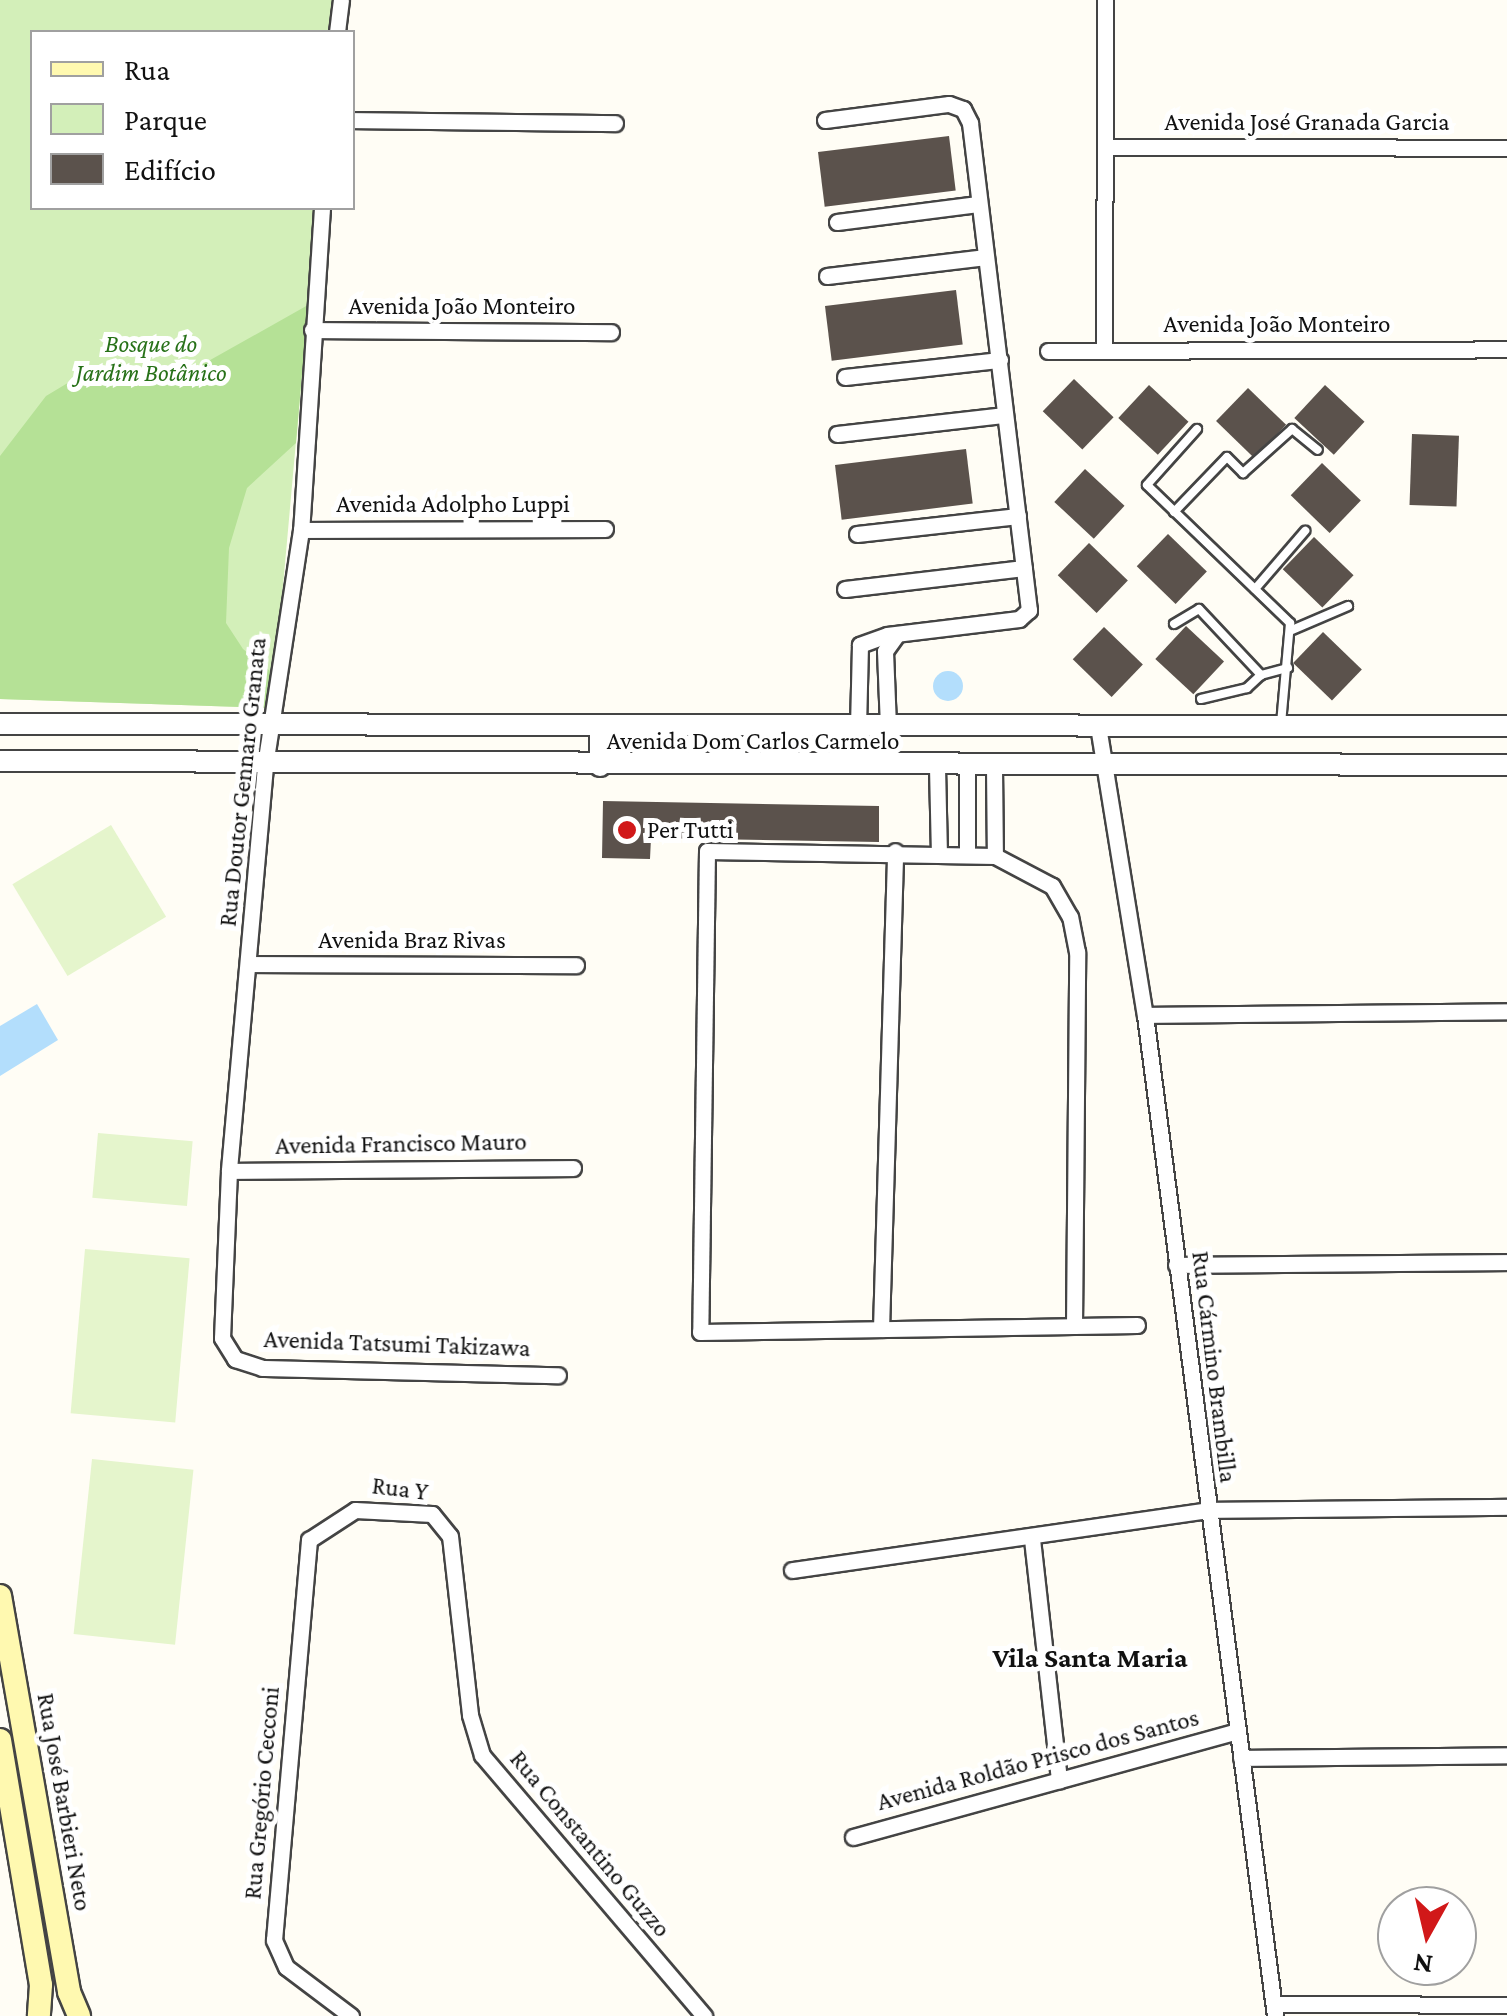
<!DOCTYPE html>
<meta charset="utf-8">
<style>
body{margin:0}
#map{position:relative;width:1507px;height:2016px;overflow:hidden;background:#fffdf5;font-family:"Crimson Pro",serif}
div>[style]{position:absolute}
.green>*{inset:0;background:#d3efb9}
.forest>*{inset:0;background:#b5e196}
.pitch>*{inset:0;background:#e5f5cc;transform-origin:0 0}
.water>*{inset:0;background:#b3defc}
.round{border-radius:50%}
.building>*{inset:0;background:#5b524c;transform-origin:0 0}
.roads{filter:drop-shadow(2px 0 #444) drop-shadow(-2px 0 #444) drop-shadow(0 2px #444) drop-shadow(0 -2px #444)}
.service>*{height:8px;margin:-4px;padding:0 4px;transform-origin:4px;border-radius:4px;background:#fff}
.minor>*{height:15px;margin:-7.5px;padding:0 7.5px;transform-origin:7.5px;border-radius:7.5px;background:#fff}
.tertiary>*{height:20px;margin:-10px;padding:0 10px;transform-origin:10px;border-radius:10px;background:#fff}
.secondary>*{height:22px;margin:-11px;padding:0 11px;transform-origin:11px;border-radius:11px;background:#fff9b0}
.dots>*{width:28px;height:28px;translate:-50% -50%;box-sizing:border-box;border:5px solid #fff;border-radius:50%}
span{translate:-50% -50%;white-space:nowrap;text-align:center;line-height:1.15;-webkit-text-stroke:10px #fff;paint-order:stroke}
.street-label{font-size:25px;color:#111}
.park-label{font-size:25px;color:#277118;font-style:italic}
.poi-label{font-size:25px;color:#111}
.left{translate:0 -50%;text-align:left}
.neighbourhood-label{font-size:28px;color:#111;font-weight:700}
.legend{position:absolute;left:30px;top:30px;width:325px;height:180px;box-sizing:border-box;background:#fff;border:2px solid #a0a0a0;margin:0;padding:12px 18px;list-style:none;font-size:30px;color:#111}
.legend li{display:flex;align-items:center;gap:20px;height:50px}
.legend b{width:50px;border:2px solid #a0a0a0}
.north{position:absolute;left:1377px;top:1886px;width:100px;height:100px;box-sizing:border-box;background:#fff;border:2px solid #a0a0a0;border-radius:50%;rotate:188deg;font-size:28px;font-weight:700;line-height:40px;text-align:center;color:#111}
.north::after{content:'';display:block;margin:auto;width:35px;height:45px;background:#d11819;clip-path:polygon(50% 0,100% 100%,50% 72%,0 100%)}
</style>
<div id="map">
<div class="green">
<i style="clip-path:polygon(0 0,336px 0,333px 32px,32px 32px,32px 208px,317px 208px,272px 708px,0 699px)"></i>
</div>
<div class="forest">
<i style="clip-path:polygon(308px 305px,296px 443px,247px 488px,229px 548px,226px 623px,243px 649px,275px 675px,272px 708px,0 699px,0 456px,46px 396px,86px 372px,148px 386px,196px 368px)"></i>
</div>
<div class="pitch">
<i style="left:111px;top:825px;width:107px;height:115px;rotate:59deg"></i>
<i style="left:98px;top:1133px;width:95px;height:65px;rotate:5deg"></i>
<i style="left:85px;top:1249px;width:105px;height:165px;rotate:5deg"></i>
<i style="left:92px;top:1459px;width:102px;height:176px;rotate:6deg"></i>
</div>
<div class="water">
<i class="round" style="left:933px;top:671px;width:30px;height:30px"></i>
<i style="clip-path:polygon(37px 1004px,58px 1040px,0 1076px,0 1026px)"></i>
</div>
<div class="building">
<i style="left:949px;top:136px;width:55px;height:132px;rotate:83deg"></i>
<i style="left:956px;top:290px;width:55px;height:132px;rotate:83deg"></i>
<i style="left:1074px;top:379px;width:55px;height:45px;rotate:44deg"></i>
<i style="left:1149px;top:385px;width:54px;height:45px;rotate:43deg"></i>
<i style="left:1325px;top:385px;width:54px;height:45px;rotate:43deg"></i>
<i style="left:1248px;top:388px;width:53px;height:46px;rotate:44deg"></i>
<i style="left:1412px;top:434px;width:47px;height:71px;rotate:2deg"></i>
<i style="left:966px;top:449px;width:55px;height:132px;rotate:83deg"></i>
<i style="left:1322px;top:463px;width:54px;height:45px;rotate:44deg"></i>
<i style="left:1085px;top:469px;width:54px;height:45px;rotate:43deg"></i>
<i style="left:1168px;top:534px;width:54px;height:45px;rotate:44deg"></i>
<i style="left:1314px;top:537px;width:55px;height:45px;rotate:44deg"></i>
<i style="left:1089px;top:543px;width:54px;height:45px;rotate:44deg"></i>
<i style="left:1186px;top:626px;width:52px;height:45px;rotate:43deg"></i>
<i style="left:1104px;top:627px;width:54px;height:45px;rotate:44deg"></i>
<i style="left:1323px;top:632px;width:54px;height:43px;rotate:44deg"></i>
<i style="clip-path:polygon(603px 801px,879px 806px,879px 842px,651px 838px,650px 859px,602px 858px)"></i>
</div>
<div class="roads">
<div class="service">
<i style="left:1197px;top:429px;width:75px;rotate:131.8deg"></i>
<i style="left:1147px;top:485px;width:199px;rotate:44deg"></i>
<i style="left:1290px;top:623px;width:101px;rotate:95.1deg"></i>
<i style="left:1174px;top:512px;width:76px;rotate:-46.1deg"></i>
<i style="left:1227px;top:457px;width:23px;rotate:45deg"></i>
<i style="left:1243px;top:473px;width:66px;rotate:-41.9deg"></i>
<i style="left:1292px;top:429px;width:33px;rotate:39deg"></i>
<i style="left:1255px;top:589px;width:77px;rotate:-49.2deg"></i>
<i style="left:1174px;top:624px;width:29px;rotate:-31deg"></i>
<i style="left:1199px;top:609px;width:91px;rotate:46.8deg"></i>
<i style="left:1292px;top:630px;width:61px;rotate:-23.2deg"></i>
<i style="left:1201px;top:699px;width:47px;rotate:-13.4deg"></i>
<i style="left:1247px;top:688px;width:19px;rotate:-43deg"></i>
<i style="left:1261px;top:675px;width:28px;rotate:-15deg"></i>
</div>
<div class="minor">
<i style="left:337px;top:32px;width:32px;rotate:-83deg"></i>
<i style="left:352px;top:120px;width:263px;rotate:0.7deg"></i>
<i style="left:825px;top:120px;width:125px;rotate:-7.4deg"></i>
<i style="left:949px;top:104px;width:15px;rotate:20deg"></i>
<i style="left:963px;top:109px;width:16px;rotate:63deg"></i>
<i style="left:970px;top:123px;width:491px;rotate:83.1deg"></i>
<i style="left:1029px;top:610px;width:13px;rotate:138deg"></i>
<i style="left:1019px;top:619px;width:133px;rotate:173.1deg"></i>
<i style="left:887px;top:635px;width:29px;rotate:160deg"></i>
<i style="left:860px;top:645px;width:81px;rotate:91.4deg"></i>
<i style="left:1107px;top:147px;width:400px;rotate:0.1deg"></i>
<i style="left:322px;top:208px;width:323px;rotate:93.7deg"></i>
<i style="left:301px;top:530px;width:239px;rotate:98.7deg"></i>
<i style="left:265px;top:766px;width:407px;rotate:95.1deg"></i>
<i style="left:229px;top:1171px;width:167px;rotate:92.4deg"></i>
<i style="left:222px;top:1338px;width:25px;rotate:58deg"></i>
<i style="left:235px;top:1359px;width:28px;rotate:18deg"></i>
<i style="left:262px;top:1368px;width:296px;rotate:1.4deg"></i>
<i style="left:837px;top:222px;width:142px;rotate:-7.3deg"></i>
<i style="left:827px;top:276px;width:160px;rotate:-6.8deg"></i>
<i style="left:312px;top:330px;width:299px;rotate:0.4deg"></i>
<i style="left:1104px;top:349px;width:349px;rotate:-89.8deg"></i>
<i style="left:1048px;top:351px;width:459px;rotate:-0.2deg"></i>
<i style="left:845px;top:377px;width:156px;rotate:-6.3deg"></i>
<i style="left:837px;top:434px;width:169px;rotate:-6.5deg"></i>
<i style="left:301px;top:530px;width:304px;rotate:-0.2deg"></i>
<i style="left:857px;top:534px;width:162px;rotate:-6.4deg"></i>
<i style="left:845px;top:589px;width:180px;rotate:-6.7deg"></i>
<i style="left:888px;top:726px;width:75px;rotate:-92.3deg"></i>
<i style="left:885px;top:651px;width:19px;rotate:-54deg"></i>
<i style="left:1098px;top:726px;width:293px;rotate:80.8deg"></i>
<i style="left:1145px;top:1015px;width:1009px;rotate:82.6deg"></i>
<i style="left:937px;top:767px;width:85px;rotate:88.7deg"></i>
<i style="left:994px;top:767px;width:89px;rotate:89.4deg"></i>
<i style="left:967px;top:854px;width:87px;rotate:-90deg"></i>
<i style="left:248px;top:964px;width:328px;rotate:0.2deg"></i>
<i style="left:1145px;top:1015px;width:362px;rotate:-0.6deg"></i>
<i style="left:229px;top:1171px;width:344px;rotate:-0.5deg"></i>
<i style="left:1176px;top:1265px;width:331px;rotate:-0.5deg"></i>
<i style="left:1074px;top:1326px;width:374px;rotate:-89.5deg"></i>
<i style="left:1077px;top:952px;width:36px;rotate:-101deg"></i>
<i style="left:1070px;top:917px;width:36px;rotate:-120deg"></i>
<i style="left:1052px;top:886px;width:64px;rotate:-152.2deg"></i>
<i style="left:995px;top:856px;width:288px;rotate:-179deg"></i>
<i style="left:707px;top:851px;width:481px;rotate:90.8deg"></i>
<i style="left:700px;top:1332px;width:374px;rotate:-0.9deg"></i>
<i style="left:1074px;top:1326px;width:63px;rotate:-0.9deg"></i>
<i style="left:881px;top:1329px;width:478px;rotate:-88.3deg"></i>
<i style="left:1032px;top:1539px;width:243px;rotate:83.6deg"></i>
<i style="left:792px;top:1570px;width:418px;rotate:-8.2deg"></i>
<i style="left:1206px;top:1510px;width:301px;rotate:-0.6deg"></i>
<i style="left:1241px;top:1758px;width:266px;rotate:-0.6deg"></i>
<i style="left:853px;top:1837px;width:398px;rotate:-15.4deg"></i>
<i style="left:1274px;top:2004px;width:233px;rotate:0.2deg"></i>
<i style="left:351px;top:2016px;width:81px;rotate:-143deg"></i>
<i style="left:286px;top:1967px;width:30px;rotate:-114deg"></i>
<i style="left:274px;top:1940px;width:402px;rotate:-85deg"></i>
<i style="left:309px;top:1540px;width:55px;rotate:-33.1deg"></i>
<i style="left:355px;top:1510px;width:77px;rotate:3deg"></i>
<i style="left:432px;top:1514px;width:28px;rotate:51deg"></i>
<i style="left:450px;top:1536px;width:180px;rotate:83.6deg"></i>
<i style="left:470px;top:1715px;width:42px;rotate:73.3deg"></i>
<i style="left:482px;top:1755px;width:343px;rotate:49.6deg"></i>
</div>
<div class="tertiary">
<i style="left:0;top:724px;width:1507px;rotate:0.08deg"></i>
<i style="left:0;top:761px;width:1507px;rotate:0.15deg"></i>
<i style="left:600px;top:766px;width:39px;rotate:-90deg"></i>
</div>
<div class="secondary">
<i style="left:0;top:1596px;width:402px;rotate:80.1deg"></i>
<i style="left:69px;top:1992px;width:26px;rotate:67deg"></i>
<i style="left:0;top:1740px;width:248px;rotate:80.5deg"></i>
<i style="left:41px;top:1985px;width:31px;rotate:94deg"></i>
</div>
</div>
<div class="dots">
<i style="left:627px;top:830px;background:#d11819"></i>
</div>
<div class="street-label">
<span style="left:1307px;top:122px">Avenida José Granada Garcia</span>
<span style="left:462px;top:306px">Avenida João Monteiro</span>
<span style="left:1277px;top:324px">Avenida João Monteiro</span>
<span style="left:453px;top:504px">Avenida Adolpho Luppi</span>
<span style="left:753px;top:741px">Avenida Dom Carlos Carmelo</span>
<span style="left:243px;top:782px;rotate:-84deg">Rua Doutor Gennaro Granata</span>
<span style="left:412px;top:940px">Avenida Braz Rivas</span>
<span style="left:401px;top:1144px;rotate:-1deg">Avenida Francisco Mauro</span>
<span style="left:397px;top:1344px;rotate:2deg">Avenida Tatsumi Takizawa</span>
<span style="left:1214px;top:1367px;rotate:83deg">Rua Cármino Brambilla</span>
<span style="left:400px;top:1489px;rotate:7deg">Rua Y</span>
<span style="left:1038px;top:1760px;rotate:-15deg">Avenida Roldão Prisco dos Santos</span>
<span style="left:262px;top:1793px;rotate:-85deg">Rua Gregório Cecconi</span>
<span style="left:64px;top:1802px;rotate:80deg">Rua José Barbieri Neto</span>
<span style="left:590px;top:1844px;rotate:50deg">Rua Constantino Guzzo</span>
</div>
<div class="park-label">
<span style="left:151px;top:359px">Bosque do<br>Jardim Botânico</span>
</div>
<div class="poi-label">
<span class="left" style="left:647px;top:830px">Per Tutti</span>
</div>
<div class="neighbourhood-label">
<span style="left:1090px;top:1658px">Vila Santa Maria</span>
</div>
<ul class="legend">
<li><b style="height:12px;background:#fff9b0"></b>Rua</li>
<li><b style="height:28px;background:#d3efb9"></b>Parque</li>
<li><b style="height:28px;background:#5b524c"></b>Edifício</li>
</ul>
<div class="north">N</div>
</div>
